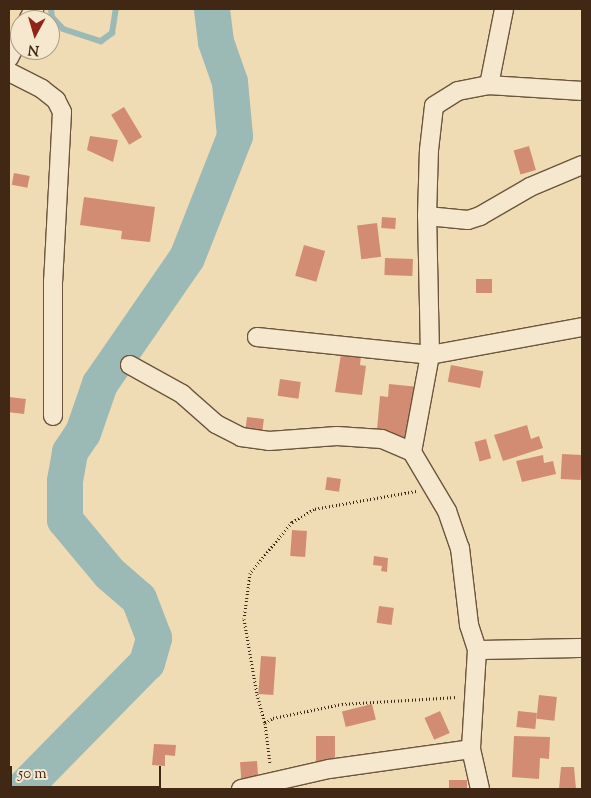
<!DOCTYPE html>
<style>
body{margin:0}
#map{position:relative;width:591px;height:798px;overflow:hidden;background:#efdcb4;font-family:"Sorts Mill Goudy",serif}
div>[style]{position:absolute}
.stream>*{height:6px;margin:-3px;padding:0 3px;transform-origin:3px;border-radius:3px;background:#9cbab5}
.river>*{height:36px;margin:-18px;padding:0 18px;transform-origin:18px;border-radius:18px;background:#9cbab5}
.building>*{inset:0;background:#d38c74;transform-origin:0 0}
.path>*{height:3px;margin-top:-1.5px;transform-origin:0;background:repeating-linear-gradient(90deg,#402814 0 1px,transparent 0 3.5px)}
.roads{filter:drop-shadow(1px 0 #6c553c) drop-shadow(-1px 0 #6c553c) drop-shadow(0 1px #6c553c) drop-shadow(0 -1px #6c553c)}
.minor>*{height:18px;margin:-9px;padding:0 9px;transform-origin:9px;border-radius:9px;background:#f5e8ce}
span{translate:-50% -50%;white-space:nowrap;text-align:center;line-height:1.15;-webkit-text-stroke:5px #f5e8ce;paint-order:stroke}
.frame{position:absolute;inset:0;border:10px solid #402814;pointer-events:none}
.north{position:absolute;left:10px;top:10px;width:50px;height:50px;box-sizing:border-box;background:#f5e8ce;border:1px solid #ad9b84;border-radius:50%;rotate:186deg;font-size:14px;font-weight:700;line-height:20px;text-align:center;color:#402814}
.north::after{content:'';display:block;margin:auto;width:18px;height:22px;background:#8f2418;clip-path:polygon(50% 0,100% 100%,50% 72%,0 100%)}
.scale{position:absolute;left:10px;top:766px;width:151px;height:22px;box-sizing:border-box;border:2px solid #402814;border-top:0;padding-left:6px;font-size:15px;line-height:18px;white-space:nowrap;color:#402814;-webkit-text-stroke:4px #f5e8ce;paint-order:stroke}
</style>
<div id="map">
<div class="stream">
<i style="left:51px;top:9px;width:8px;rotate:83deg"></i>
<i style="left:52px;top:17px;width:16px;rotate:47deg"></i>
<i style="left:63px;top:29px;width:40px;rotate:18deg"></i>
<i style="left:101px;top:41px;width:14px;rotate:-36deg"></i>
<i style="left:112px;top:33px;width:24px;rotate:-81deg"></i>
</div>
<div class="river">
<i style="left:23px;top:789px;width:177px;rotate:-45.5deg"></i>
<i style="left:147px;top:663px;width:26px;rotate:-74deg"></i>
<i style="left:154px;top:638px;width:42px;rotate:-111deg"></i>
<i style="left:139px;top:599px;width:38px;rotate:-139deg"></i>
<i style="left:110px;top:574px;width:70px;rotate:-129.8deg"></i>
<i style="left:65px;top:520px;width:39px;rotate:-90deg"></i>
<i style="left:65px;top:481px;width:29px;rotate:-80deg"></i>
<i style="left:70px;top:452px;width:23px;rotate:-56deg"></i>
<i style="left:83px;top:433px;width:52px;rotate:-70.9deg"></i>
<i style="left:100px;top:384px;width:153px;rotate:-55.4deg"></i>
<i style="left:187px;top:258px;width:131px;rotate:-68.5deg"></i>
<i style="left:235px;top:136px;width:54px;rotate:-95.3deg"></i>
<i style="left:230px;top:82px;width:42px;rotate:-109.3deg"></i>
<i style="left:216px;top:42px;width:33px;rotate:-97deg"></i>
</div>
<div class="building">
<i style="left:124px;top:107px;width:35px;height:15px;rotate:59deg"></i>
<i style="clip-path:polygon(90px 136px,118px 140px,113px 162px,87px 150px)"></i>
<i style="left:529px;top:146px;width:25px;height:16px;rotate:74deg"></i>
<i style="left:14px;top:173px;width:16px;height:12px;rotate:11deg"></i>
<i style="clip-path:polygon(84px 197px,155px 207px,150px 242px,121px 239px,122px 231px,80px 225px)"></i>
<i style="left:382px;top:217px;width:14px;height:11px;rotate:4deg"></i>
<i style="left:377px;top:223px;width:34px;height:20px;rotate:83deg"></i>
<i style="left:304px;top:245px;width:22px;height:32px;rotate:16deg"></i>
<i style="left:385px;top:258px;width:28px;height:17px;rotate:2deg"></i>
<i style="left:476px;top:279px;width:16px;height:14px"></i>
<i style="clip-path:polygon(341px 354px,361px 356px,360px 365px,366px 366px,362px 395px,335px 392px)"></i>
<i style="left:451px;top:365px;width:33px;height:17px;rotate:11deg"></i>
<i style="left:280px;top:379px;width:21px;height:17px;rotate:8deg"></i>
<i style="clip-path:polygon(389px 384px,419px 387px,414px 438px,389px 436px,389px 431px,377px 430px,380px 396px,388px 397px)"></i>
<i style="left:9px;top:397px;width:17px;height:15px;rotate:7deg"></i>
<i style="left:247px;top:417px;width:17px;height:17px;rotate:7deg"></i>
<i style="clip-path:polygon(527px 425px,531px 439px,539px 436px,543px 448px,503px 461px,494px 435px)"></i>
<i style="left:486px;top:439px;width:20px;height:12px;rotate:75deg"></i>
<i style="left:562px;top:454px;width:20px;height:25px;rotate:3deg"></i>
<i style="clip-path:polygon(543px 455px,544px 463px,553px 461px,556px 474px,522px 482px,516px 461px)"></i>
<i style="left:327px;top:477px;width:14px;height:13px;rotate:8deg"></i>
<i style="left:292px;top:530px;width:15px;height:26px;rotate:4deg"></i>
<i style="clip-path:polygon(374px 556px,388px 558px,387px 572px,381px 571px,382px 566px,373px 565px)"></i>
<i style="left:379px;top:606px;width:15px;height:17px;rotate:8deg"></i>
<i style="left:261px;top:656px;width:15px;height:38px;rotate:4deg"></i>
<i style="left:539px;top:695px;width:18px;height:24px;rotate:6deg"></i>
<i style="left:372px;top:704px;width:16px;height:31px;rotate:76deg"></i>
<i style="left:440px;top:711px;width:24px;height:17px;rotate:66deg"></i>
<i style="left:518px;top:711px;width:19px;height:16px;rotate:6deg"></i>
<i style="left:316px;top:736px;width:19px;height:29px"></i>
<i style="clip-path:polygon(514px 736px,550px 737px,549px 759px,540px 758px,539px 779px,512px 777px)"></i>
<i style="clip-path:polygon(154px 744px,176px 745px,175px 756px,165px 755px,165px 766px,152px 765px)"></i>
<i style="left:257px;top:761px;width:16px;height:17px;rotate:86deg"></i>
<i style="clip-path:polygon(561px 767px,574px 767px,576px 789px,559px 789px)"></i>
<i style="left:449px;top:780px;width:18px;height:9px"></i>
</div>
<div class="path">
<i style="left:416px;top:491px;width:104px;rotate:170deg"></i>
<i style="left:314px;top:509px;width:26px;rotate:149deg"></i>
<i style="left:292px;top:522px;width:66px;rotate:129.5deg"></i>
<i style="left:250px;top:573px;width:46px;rotate:97.4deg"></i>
<i style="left:244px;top:619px;width:76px;rotate:80.2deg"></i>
<i style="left:257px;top:694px;width:30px;rotate:75deg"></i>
<i style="left:265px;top:723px;width:9px;rotate:-32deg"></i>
<i style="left:273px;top:718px;width:70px;rotate:-11.5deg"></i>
<i style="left:342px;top:704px;width:115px;rotate:-3.5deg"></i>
<i style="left:265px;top:723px;width:41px;rotate:83deg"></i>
</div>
<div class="roads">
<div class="minor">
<i style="left:28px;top:20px;width:13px;rotate:-61deg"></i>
<i style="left:9px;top:58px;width:25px;rotate:-63deg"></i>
<i style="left:9px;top:72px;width:37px;rotate:27deg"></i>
<i style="left:42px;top:89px;width:18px;rotate:38deg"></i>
<i style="left:56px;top:100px;width:13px;rotate:63deg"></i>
<i style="left:62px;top:112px;width:169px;rotate:93deg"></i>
<i style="left:53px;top:281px;width:135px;rotate:90deg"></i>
<i style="left:489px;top:85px;width:77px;rotate:-78.8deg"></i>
<i style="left:427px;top:216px;width:41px;rotate:5.6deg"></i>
<i style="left:468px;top:220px;width:13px;rotate:-18deg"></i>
<i style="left:480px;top:216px;width:58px;rotate:-30.1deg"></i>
<i style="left:530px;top:187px;width:56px;rotate:-22.9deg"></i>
<i style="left:257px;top:337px;width:174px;rotate:5.9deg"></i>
<i style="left:430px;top:355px;width:155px;rotate:-10.4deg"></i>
<i style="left:130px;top:365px;width:60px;rotate:29.1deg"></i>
<i style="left:182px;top:394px;width:45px;rotate:41.4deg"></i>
<i style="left:216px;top:424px;width:28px;rotate:27deg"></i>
<i style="left:241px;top:437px;width:28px;rotate:8deg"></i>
<i style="left:269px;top:441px;width:68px;rotate:-4.2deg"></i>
<i style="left:337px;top:436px;width:45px;rotate:3.8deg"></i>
<i style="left:382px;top:439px;width:33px;rotate:23deg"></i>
<i style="left:412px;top:452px;width:69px;rotate:59.3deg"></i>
<i style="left:447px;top:511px;width:39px;rotate:71deg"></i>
<i style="left:460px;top:548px;width:78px;rotate:83.3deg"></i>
<i style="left:469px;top:625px;width:26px;rotate:72deg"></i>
<i style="left:477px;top:650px;width:99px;rotate:93.5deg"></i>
<i style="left:471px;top:749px;width:41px;rotate:77.3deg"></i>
<i style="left:412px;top:452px;width:99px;rotate:-79.5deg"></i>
<i style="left:430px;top:355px;width:139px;rotate:-91.2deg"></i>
<i style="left:427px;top:216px;width:66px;rotate:-88.3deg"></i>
<i style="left:429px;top:150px;width:44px;rotate:-83.5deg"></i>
<i style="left:434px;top:106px;width:28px;rotate:-32deg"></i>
<i style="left:458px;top:91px;width:32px;rotate:-11deg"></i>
<i style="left:489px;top:85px;width:93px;rotate:3.7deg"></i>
<i style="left:477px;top:650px;width:105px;rotate:-1.1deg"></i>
<i style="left:241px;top:789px;width:90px;rotate:-12.8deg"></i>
<i style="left:329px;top:769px;width:143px;rotate:-8deg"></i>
</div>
</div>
<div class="frame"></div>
<div class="north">N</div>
<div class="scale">50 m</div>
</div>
